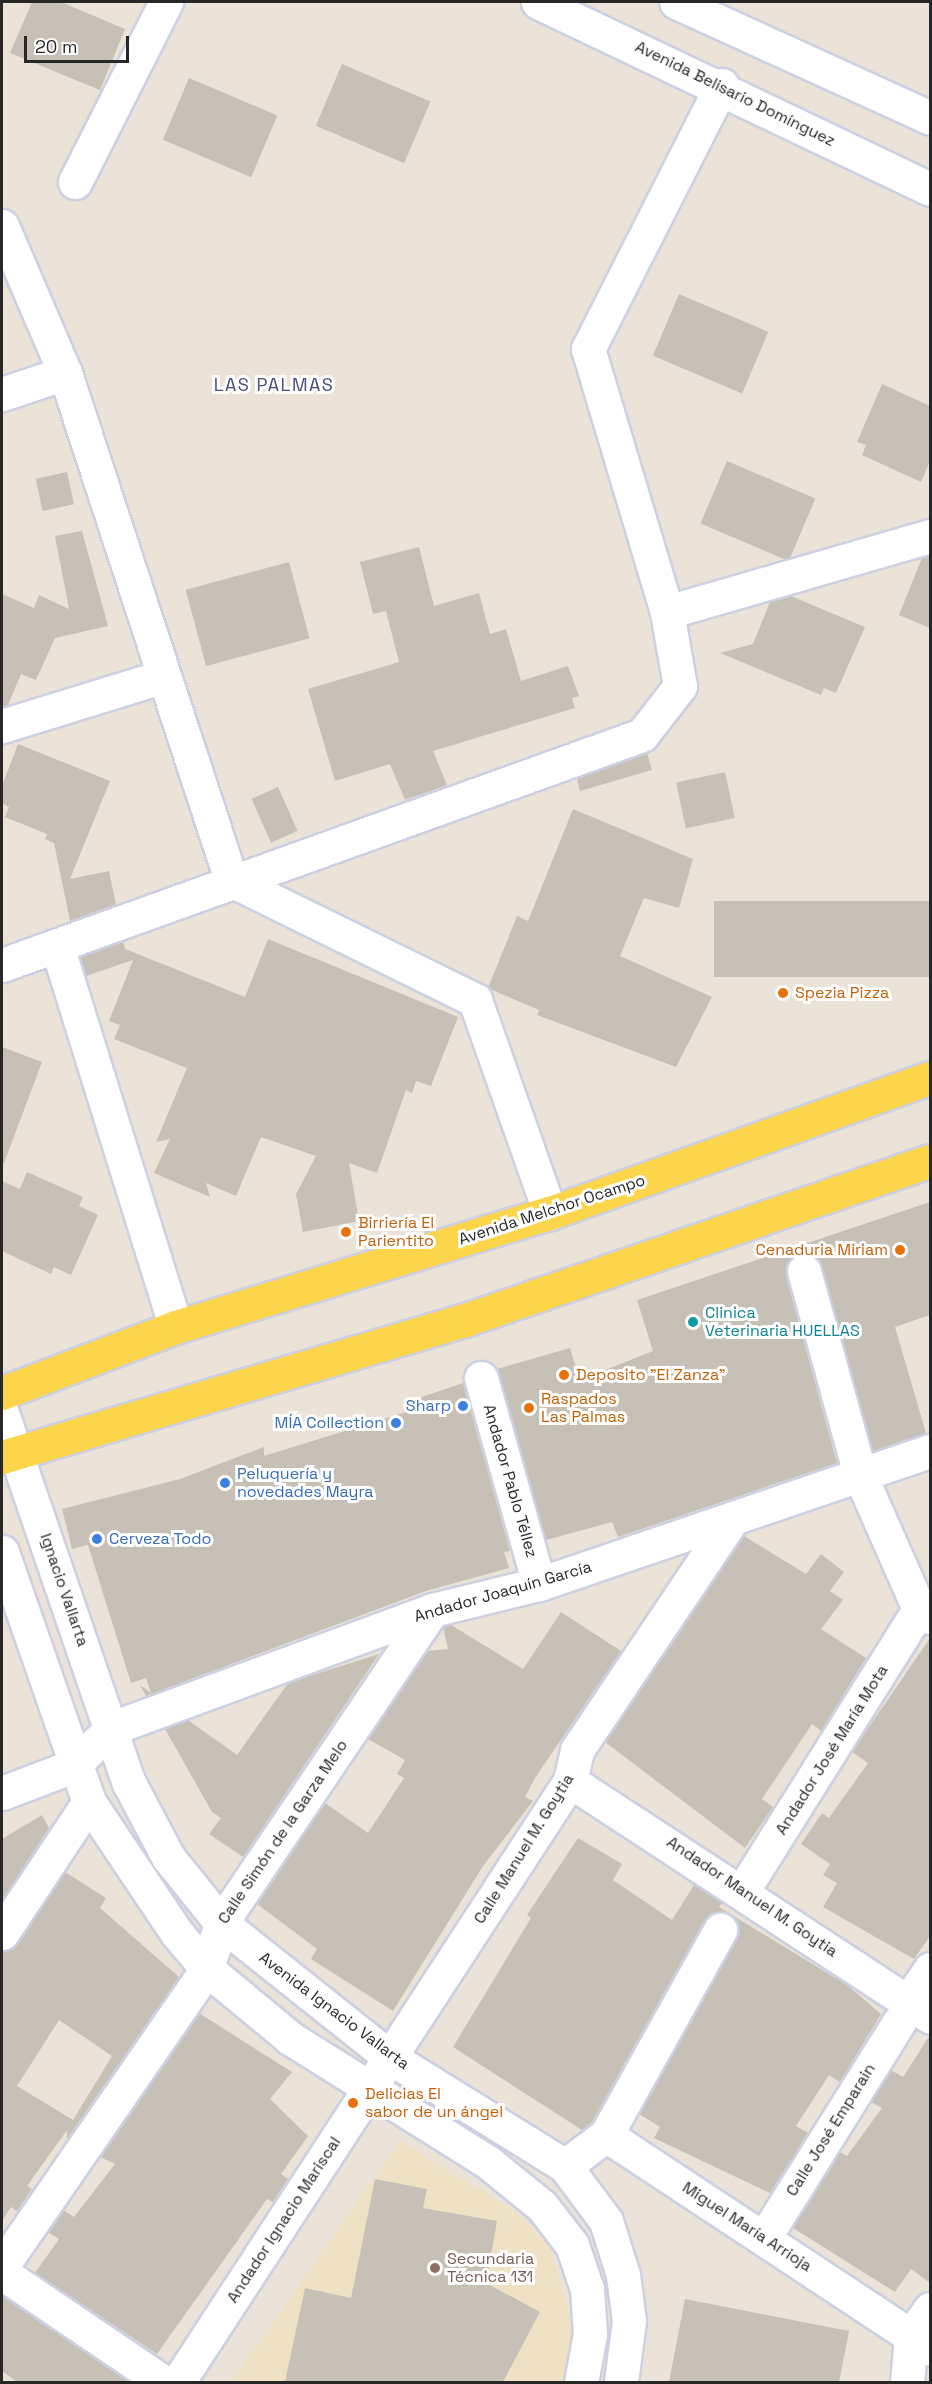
<!DOCTYPE html>
<meta charset="utf-8">
<style>
body{margin:0}
#map{position:relative;width:932px;height:2384px;overflow:hidden;background:#ebe3d7;font-family:"Space Grotesk",sans-serif}
div>[style]{position:absolute}
.education>*{inset:0;background:#efe2c4}
.building>*{inset:0;background:#c6c0b7;transform-origin:0 0}
.roads{filter:drop-shadow(2px 0 #ccd0e2) drop-shadow(-2px 0 #ccd0e2) drop-shadow(0 2px #ccd0e2) drop-shadow(0 -2px #ccd0e2)}
.minor>*{height:33px;margin:-16.5px;padding:0 16.5px;transform-origin:16.5px;border-radius:16.5px;background:#fff}
.major>*{height:33px;margin:-16.5px;padding:0 16.5px;transform-origin:16.5px;border-radius:16.5px;background:#fcd54b}
.dots>*{width:16px;height:16px;translate:-50% -50%;box-sizing:border-box;border:3px solid #fff;border-radius:50%}
span{translate:-50% -50%;white-space:nowrap;text-align:center;line-height:1.15;-webkit-text-stroke:6px #fff;paint-order:stroke}
.street-label{font-size:16px;color:#272727}
.food-label{font-size:16px;color:#c56008}
.left{translate:0 -50%;text-align:left}
.right{translate:-100% -50%;text-align:right}
.culture-label{font-size:16px;color:#0d838f}
.shop-label{font-size:16px;color:#366cbe}
.education-label{font-size:16px;color:#785e54}
.neighbourhood-label{font-size:18px;color:#444d7b;letter-spacing:1.5px}
.frame{position:absolute;inset:0;border:3px solid #272727;pointer-events:none}
.scale{position:absolute;left:24px;top:36px;width:105px;height:27px;box-sizing:border-box;border:3px solid #272727;border-top:0;padding-left:8px;font-size:18px;line-height:21px;white-space:nowrap;color:#272727;-webkit-text-stroke:4px #fff;paint-order:stroke}
</style>
<div id="map">
<div class="education">
<i style="clip-path:polygon(400px 2141px,516px 2212px,550px 2246px,573px 2330px,563px 2382px,231px 2382px)"></i>
</div>
<div class="building">
<i style="clip-path:polygon(32px 2px,61px 2px,125px 29px,100px 90px,10px 53px)"></i>
<i style="left:342px;top:64px;width:96px;height:67px;rotate:23deg"></i>
<i style="left:189px;top:78px;width:96px;height:67px;rotate:23deg"></i>
<i style="left:679px;top:294px;width:97px;height:67px;rotate:23deg"></i>
<i style="clip-path:polygon(882px 384px,930px 406px,930px 461px,921px 482px,862px 455px,866px 445px,857px 442px)"></i>
<i style="left:727px;top:461px;width:96px;height:68px;rotate:23deg"></i>
<i style="left:67px;top:472px;width:33px;height:32px;rotate:78deg"></i>
<i style="clip-path:polygon(82px 531px,108px 626px,55px 638px,36px 680px,21px 674px,8px 705px,2px 707px,2px 594px,34px 608px,39px 595px,69px 609px,55px 536px)"></i>
<i style="clip-path:polygon(419px 547px,434px 606px,479px 593px,490px 634px,506px 629px,521px 681px,568px 666px,579px 696px,572px 698px,575px 708px,433px 751px,447px 785px,405px 800px,390px 764px,335px 781px,308px 689px,399px 662px,386px 611px,373px 614px,360px 562px)"></i>
<i style="clip-path:polygon(930px 555px,930px 628px,899px 615px,922px 558px)"></i>
<i style="left:289px;top:562px;width:79px;height:107px;rotate:75deg"></i>
<i style="clip-path:polygon(791px 596px,865px 627px,836px 693px,824px 688px,821px 695px,720px 653px,753px 644px,770px 602px)"></i>
<i style="clip-path:polygon(18px 744px,110px 781px,70px 879px,109px 871px,116px 904px,70px 921px,54px 843px,45px 839px,47px 834px,5px 817px,9px 807px,2px 803px,2px 786px)"></i>
<i style="clip-path:polygon(647px 753px,652px 770px,580px 791px,577px 778px)"></i>
<i style="left:725px;top:772px;width:47px;height:50px;rotate:78deg"></i>
<i style="left:278px;top:787px;width:48px;height:29px;rotate:66deg"></i>
<i style="clip-path:polygon(573px 809px,693px 859px,679px 908px,644px 898px,620px 956px,712px 997px,676px 1067px,537px 1015px,539px 1010px,488px 988px,517px 916px,528px 921px)"></i>
<i style="left:930px;top:901px;width:76px;height:216px;rotate:90deg"></i>
<i style="clip-path:polygon(268px 939px,458px 1017px,431px 1086px,416px 1081px,412px 1093px,406px 1090px,377px 1173px,349px 1163px,359px 1221px,303px 1232px,296px 1194px,316px 1156px,261px 1137px,236px 1196px,206px 1183px,210px 1197px,154px 1173px,170px 1139px,156px 1142px,187px 1068px,114px 1039px,120px 1025px,109px 1021px,133px 960px,86px 976px,80px 957px,123px 941px,125px 949px,245px 997px)"></i>
<i style="clip-path:polygon(2px 1047px,42px 1062px,4px 1163px,2px 1163px)"></i>
<i style="clip-path:polygon(27px 1172px,83px 1197px,79px 1206px,98px 1215px,71px 1275px,54px 1267px,51px 1274px,2px 1251px,2px 1181px,20px 1189px)"></i>
<i style="clip-path:polygon(930px 1202px,930px 1315px,895px 1327px,926px 1433px,873px 1451px,822px 1266px,809px 1253px,798px 1253px,786px 1266px,786px 1276px,837px 1463px,618px 1537px,612px 1522px,546px 1540px,497px 1369px,570px 1348px,580px 1380px,653px 1351px,637px 1300px)"></i>
<i style="clip-path:polygon(463px 1383px,510px 1551px,504px 1552px,509px 1568px,426px 1591px,146px 1696px,140px 1685px,151px 1693px,146px 1678px,131px 1683px,88px 1545px,72px 1549px,62px 1509px,180px 1479px,264px 1447px,264px 1456px,406px 1412px,404px 1403px)"></i>
<i style="clip-path:polygon(744px 1536px,806px 1574px,821px 1554px,844px 1572px,830px 1591px,843px 1600px,821px 1629px,866px 1658px,821px 1731px,812px 1724px,762px 1799px,773px 1807px,745px 1848px,605px 1742px)"></i>
<i style="clip-path:polygon(561px 1612px,621px 1651px,535px 1778px,525px 1797px,533px 1801px,483px 1866px,393px 2011px,311px 1959px,317px 1949px,257px 1904px,325px 1803px,368px 1833px,404px 1778px,397px 1774px,405px 1760px,368px 1739px,427px 1651px,448px 1649px,443px 1627px,451px 1625px,523px 1669px)"></i>
<i style="clip-path:polygon(930px 1638px,930px 1936px,914px 1959px,823px 1907px,837px 1883px,823px 1875px,830px 1864px,801px 1844px,822px 1813px,829px 1818px,868px 1763px,852px 1752px)"></i>
<i style="clip-path:polygon(379px 1654px,243px 1857px,209px 1834px,221px 1818px,212px 1812px,165px 1729px,188px 1720px,237px 1755px,288px 1683px)"></i>
<i style="clip-path:polygon(42px 1815px,49px 1828px,2px 1900px,2px 1839px)"></i>
<i style="clip-path:polygon(578px 1838px,622px 1864px,613px 1880px,672px 1920px,694px 1885px,722px 1903px,719px 1907px,847px 1985px,881px 2014px,840px 2082px,829px 2075px,796px 2126px,808px 2133px,770px 2193px,654px 2138px,660px 2127px,639px 2114px,736px 1939px,736px 1921px,729px 1913px,711px 1914px,704px 1921px,592px 2122px,582px 2130px,453px 2047px,531px 1918px,527px 1915px)"></i>
<i style="clip-path:polygon(evenodd,65px 1872px,106px 1898px,100px 1908px,179px 1977px,67px 2139px,67px 2130px,27px 2186px,32px 2189px,17px 2211px,11px 2207px,2px 2221px,2px 1952px,18px 1943px,65px 1872px,59px 2020px,112px 2056px,73px 2120px,17px 2086px,59px 2020px)"></i>
<i style="clip-path:polygon(199px 2013px,292px 2072px,270px 2099px,308px 2136px,281px 2174px,288px 2179px,273px 2202px,267px 2199px,157px 2354px,35px 2273px,59px 2239px,48px 2232px,63px 2210px,74px 2217px,115px 2164px,100px 2157px)"></i>
<i style="clip-path:polygon(930px 2035px,930px 2283px,911px 2269px,895px 2292px,793px 2228px,840px 2152px,847px 2156px,882px 2108px,871px 2102px,891px 2070px,903px 2077px)"></i>
<i style="clip-path:polygon(375px 2179px,427px 2189px,423px 2208px,497px 2221px,486px 2283px,540px 2312px,503px 2382px,285px 2382px,305px 2288px,351px 2298px)"></i>
<i style="clip-path:polygon(2px 2295px,126px 2380px,125px 2382px,17px 2382px,2px 2371px)"></i>
<i style="clip-path:polygon(685px 2299px,849px 2331px,839px 2382px,669px 2382px)"></i>
</div>
<div class="roads">
<div class="minor">
<i style="left:538px;top:2px;width:434px;rotate:25.5deg"></i>
<i style="left:676px;top:2px;width:279px;rotate:24.5deg"></i>
<i style="left:75px;top:182px;width:202px;rotate:-63.2deg"></i>
<i style="left:2px;top:226px;width:160px;rotate:66.8deg"></i>
<i style="left:65px;top:373px;width:533px;rotate:71.87deg"></i>
<i style="left:231px;top:880px;width:272px;rotate:26.2deg"></i>
<i style="left:475px;top:1000px;width:226px;rotate:70.6deg"></i>
<i style="left:2px;top:394px;width:66px;rotate:-18.4deg"></i>
<i style="left:667px;top:612px;width:274px;rotate:-16.1deg"></i>
<i style="left:2px;top:726px;width:166px;rotate:-17.1deg"></i>
<i style="left:57px;top:946px;width:399px;rotate:72.7deg"></i>
<i style="left:2px;top:965px;width:680px;rotate:-19.77deg"></i>
<i style="left:642px;top:735px;width:62px;rotate:-52.2deg"></i>
<i style="left:680px;top:686px;width:75px;rotate:-100deg"></i>
<i style="left:667px;top:612px;width:275px;rotate:-106.7deg"></i>
<i style="left:588px;top:349px;width:296px;rotate:-63.1deg"></i>
<i style="left:804px;top:1271px;width:212px;rotate:74.6deg"></i>
<i style="left:860px;top:1475px;width:146px;rotate:66.2deg"></i>
<i style="left:919px;top:1609px;width:14px;rotate:36deg"></i>
<i style="left:481px;top:1378px;width:214px;rotate:74.3deg"></i>
<i style="left:2px;top:1413px;width:391px;rotate:71.1deg"></i>
<i style="left:129px;top:1783px;width:84px;rotate:62.2deg"></i>
<i style="left:168px;top:1857px;width:85px;rotate:51.2deg"></i>
<i style="left:221px;top:1923px;width:217px;rotate:38.5deg"></i>
<i style="left:391px;top:2058px;width:205px;rotate:31.8deg"></i>
<i style="left:565px;top:2166px;width:69px;rotate:53.3deg"></i>
<i style="left:606px;top:2221px;width:57px;rotate:72.5deg"></i>
<i style="left:623px;top:2275px;width:46px;rotate:82.6deg"></i>
<i style="left:629px;top:2321px;width:62px;rotate:97.5deg"></i>
<i style="left:2px;top:1552px;width:265px;rotate:70.8deg"></i>
<i style="left:89px;top:1802px;width:156px;rotate:56.2deg"></i>
<i style="left:176px;top:1932px;width:48px;rotate:50deg"></i>
<i style="left:207px;top:1969px;width:108px;rotate:39.7deg"></i>
<i style="left:290px;top:2038px;width:235px;rotate:32.1deg"></i>
<i style="left:489px;top:2163px;width:68px;rotate:39.1deg"></i>
<i style="left:542px;top:2206px;width:49px;rotate:52.4deg"></i>
<i style="left:572px;top:2245px;width:46px;rotate:71.2deg"></i>
<i style="left:587px;top:2289px;width:45px;rotate:86.2deg"></i>
<i style="left:590px;top:2334px;width:49px;rotate:100.6deg"></i>
<i style="left:570px;top:1781px;width:430px;rotate:33.2deg"></i>
<i style="left:2px;top:1793px;width:76px;rotate:-20.8deg"></i>
<i style="left:73px;top:1766px;width:54px;rotate:-44.3deg"></i>
<i style="left:112px;top:1728px;width:341px;rotate:-20.2deg"></i>
<i style="left:432px;top:1610px;width:110px;rotate:-13.7deg"></i>
<i style="left:539px;top:1584px;width:413px;rotate:-18.8deg"></i>
<i style="left:743px;top:1890px;width:332px;rotate:-57.9deg"></i>
<i style="left:2px;top:1933px;width:157px;rotate:-56.4deg"></i>
<i style="left:908px;top:2002px;width:40px;rotate:-56deg"></i>
<i style="left:606px;top:2135px;width:235px;rotate:-60.9deg"></i>
<i style="left:565px;top:2166px;width:51px;rotate:-37.1deg"></i>
<i style="left:606px;top:2135px;width:388px;rotate:33.4deg"></i>
<i style="left:764px;top:2238px;width:255px;rotate:-58deg"></i>
<i style="left:2px;top:2266px;width:361px;rotate:-55.4deg"></i>
<i style="left:207px;top:1969px;width:48px;rotate:-73.1deg"></i>
<i style="left:221px;top:1923px;width:377px;rotate:-56deg"></i>
<i style="left:2px;top:2273px;width:194px;rotate:34.1deg"></i>
<i style="left:178px;top:2382px;width:718px;rotate:-56.89deg"></i>
<i style="left:570px;top:1781px;width:32px;rotate:-77deg"></i>
<i style="left:577px;top:1750px;width:278px;rotate:-56.1deg"></i>
<i style="left:907px;top:2382px;width:46px;rotate:-85deg"></i>
<i style="left:911px;top:2336px;width:33px;rotate:-55deg"></i>
</div>
<div class="major">
<i style="left:2px;top:1393px;width:186px;rotate:-20.8deg"></i>
<i style="left:176px;top:1327px;width:391px;rotate:-17deg"></i>
<i style="left:550px;top:1213px;width:403px;rotate:-19.6deg"></i>
<i style="left:2px;top:1457px;width:483px;rotate:-16.5deg"></i>
<i style="left:465px;top:1320px;width:491px;rotate:-18.9deg"></i>
</div>
</div>
<div class="dots">
<i style="left:783px;top:993px;background:#e8710a"></i>
<i style="left:346px;top:1232px;background:#e8710a"></i>
<i style="left:900px;top:1250px;background:#e8710a"></i>
<i style="left:693px;top:1322px;background:#0f9aa8"></i>
<i style="left:564px;top:1375px;background:#e8710a"></i>
<i style="left:463px;top:1406px;background:#3f7fe0"></i>
<i style="left:529px;top:1408px;background:#e8710a"></i>
<i style="left:396px;top:1423px;background:#3f7fe0"></i>
<i style="left:225px;top:1483px;background:#3f7fe0"></i>
<i style="left:97px;top:1539px;background:#3f7fe0"></i>
<i style="left:353px;top:2103px;background:#e8710a"></i>
<i style="left:435px;top:2268px;background:#8d6e63"></i>
</div>
<div class="street-label">
<span style="left:735px;top:94px;rotate:26deg">Avenida Belisario Domínguez</span>
<span style="left:552px;top:1210px;rotate:-18deg">Avenida Melchor Ocampo</span>
<span style="left:510px;top:1481px;rotate:74deg">Andador Pablo Téllez</span>
<span style="left:64px;top:1590px;rotate:71deg">Ignacio Vallarta</span>
<span style="left:503px;top:1592px;rotate:-16deg">Andador Joaquín García</span>
<span style="left:832px;top:1750px;rotate:-58deg">Andador José María Mota</span>
<span style="left:283px;top:1832px;rotate:-56deg">Calle Simón de la Garza Melo</span>
<span style="left:524px;top:1849px;rotate:-58deg">Calle Manuel M. Goytia</span>
<span style="left:752px;top:1897px;rotate:34deg">Andador Manuel M. Goytia</span>
<span style="left:334px;top:2011px;rotate:37deg">Avenida Ignacio Vallarta</span>
<span style="left:831px;top:2130px;rotate:-58deg">Calle José Emparain</span>
<span style="left:284px;top:2220px;rotate:-57deg">Andador Ignacio Mariscal</span>
<span style="left:747px;top:2227px;rotate:33deg">Miguel María Arrioja</span>
</div>
<div class="food-label">
<span class="left" style="left:795px;top:993px">Spezia Pizza</span>
<span class="left" style="left:358px;top:1232px">Birriería El<br>Parientito</span>
<span class="right" style="left:888px;top:1250px">Cenaduria Miriam</span>
<span class="left" style="left:576px;top:1375px">Deposito "El Zanza"</span>
<span class="left" style="left:541px;top:1408px">Raspados<br>Las Palmas</span>
<span class="left" style="left:365px;top:2103px">Delicias El<br>sabor de un ángel</span>
</div>
<div class="culture-label">
<span class="left" style="left:705px;top:1322px">Clinica<br>Veterinaria HUELLAS</span>
</div>
<div class="shop-label">
<span class="right" style="left:451px;top:1406px">Sharp</span>
<span class="right" style="left:384px;top:1423px">MÍA Collection</span>
<span class="left" style="left:237px;top:1483px">Peluquería y<br>novedades Mayra</span>
<span class="left" style="left:109px;top:1539px">Cerveza Todo</span>
</div>
<div class="education-label">
<span class="left" style="left:447px;top:2268px">Secundaria<br>Técnica 131</span>
</div>
<div class="neighbourhood-label">
<span style="left:274px;top:385px">LAS PALMAS</span>
</div>
<div class="frame"></div>
<div class="scale">20 m</div>
</div>
